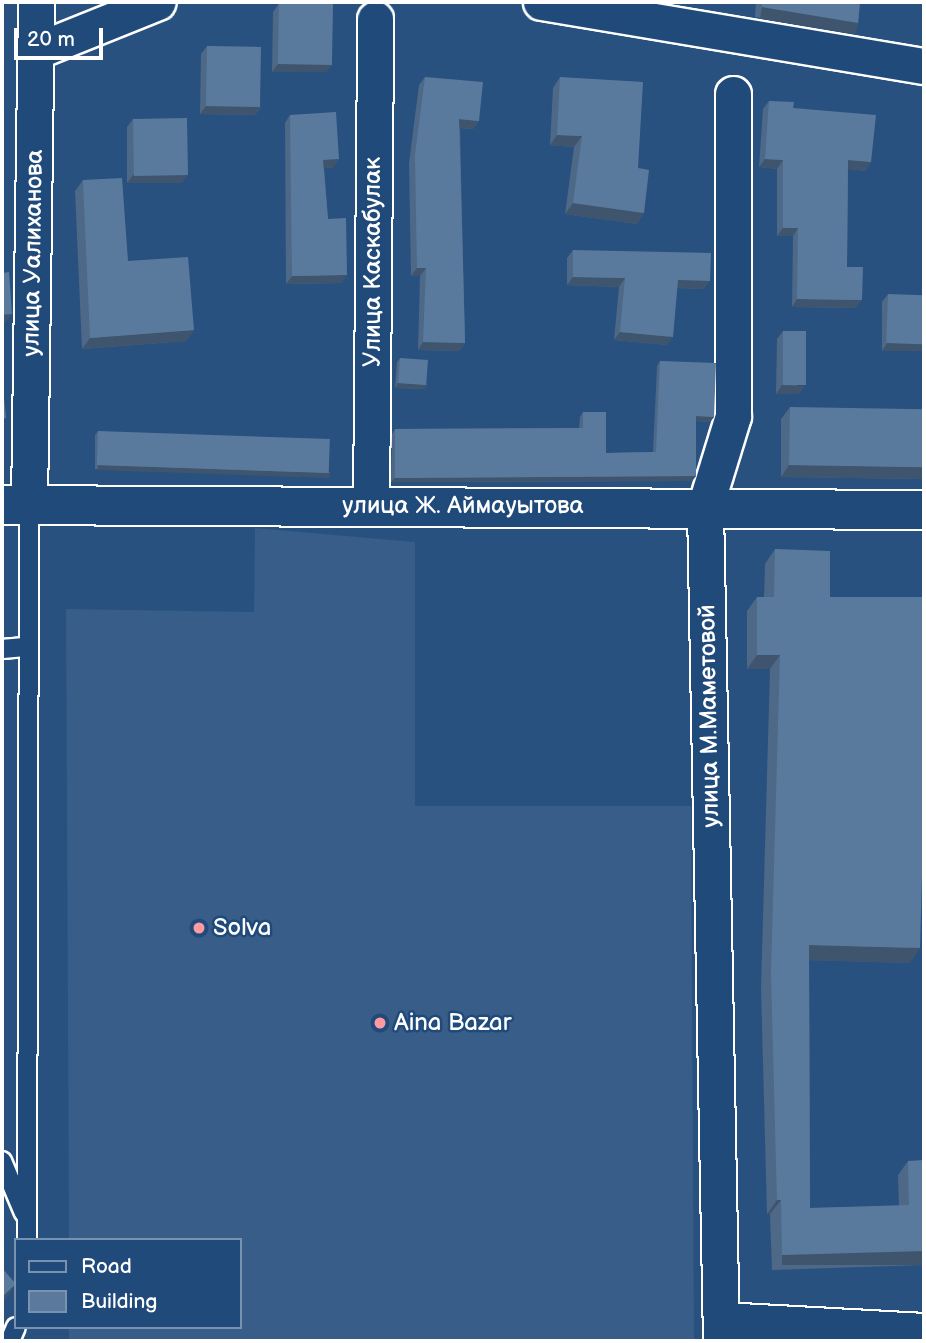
<!DOCTYPE html>
<meta charset="utf-8">
<style>
body{margin:0}
#map{position:relative;width:926px;height:1343px;overflow:hidden;background:#28517f;font-family:"Balsamiq Sans",sans-serif}
div>[style]{position:absolute}
.built>*{inset:0;background:#375d88}
.roads{filter:drop-shadow(2px 0 #fff) drop-shadow(-2px 0 #fff) drop-shadow(0 2px #fff) drop-shadow(0 -2px #fff)}
.service>*{height:18px;margin:-9px;padding:0 9px;transform-origin:9px;border-radius:9px;background:#1f4a7a}
.minor>*{height:35px;margin:-17.5px;padding:0 17.5px;transform-origin:17.5px;border-radius:17.5px;background:#1f4a7a}
.tertiary>*{height:38px;margin:-19px;padding:0 19px;transform-origin:19px;border-radius:19px;background:#1f4a7a}
.wall>*{inset:0;background:#4d6987}
.shaded-wall>*{inset:0;background:#3f556e;transform-origin:0 0}
.building>*{inset:0;background:#5a7a9d;transform-origin:0 0}
.dots>*{width:19px;height:19px;translate:-50% -50%;box-sizing:border-box;border:4px solid #1f4a7a;border-radius:50%}
span{translate:-50% -50%;white-space:nowrap;text-align:center;line-height:1.15;-webkit-text-stroke:5px #1f4a7a;paint-order:stroke}
.street-label{font-size:24px;color:#fff}
.poi-label{font-size:24px;color:#fff}
.left{translate:0 -50%;text-align:left}
.frame{position:absolute;inset:0;border:4px solid #fff;pointer-events:none}
.legend{position:absolute;left:14px;top:1238px;width:228px;height:91px;box-sizing:border-box;background:#1f4a7a;border:2px solid #7992af;margin:0;padding:9px 12px;list-style:none;font-size:21px;color:#fff}
.legend li{display:flex;align-items:center;gap:14px;height:35px}
.legend b{width:35px;border:2px solid #7992af}
.scale{position:absolute;left:14px;top:28px;width:89px;height:32px;box-sizing:border-box;border:4px solid #fff;border-top:0;padding-left:9px;font-size:21px;line-height:24px;white-space:nowrap;color:#fff;-webkit-text-stroke:5px #1f4a7a;paint-order:stroke}
</style>
<div id="map">
<div class="built">
<i style="clip-path:polygon(255px 528px,415px 542px,415px 806px,691px 806px,694px 1341px,69px 1341px,69px 1327px,240px 1327px,240px 1240px,69px 1240px,66px 609px,254px 612px)"></i>
</div>
<div class="roads">
<div class="service">
<i style="left:2px;top:649px;width:25px;rotate:-5deg"></i>
<i style="left:2px;top:1161px;width:56px;rotate:67.1deg"></i>
<i style="left:27px;top:1240px;width:736px;rotate:-89.84deg"></i>
<i style="left:10px;top:1341px;width:15px;rotate:-67deg"></i>
</div>
<div class="minor">
<i style="left:541px;top:2px;width:388px;rotate:9.5deg"></i>
<i style="left:36px;top:51px;width:131px;rotate:-21.9deg"></i>
<i style="left:29px;top:504px;width:502px;rotate:-89.2deg"></i>
<i style="left:371px;top:505px;width:486px;rotate:-89.5deg"></i>
<i style="left:721px;top:1320px;width:203px;rotate:3.1deg"></i>
<i style="left:721px;top:1341px;width:834px;rotate:-91.1deg"></i>
<i style="left:705px;top:507px;width:95px;rotate:-72.9deg"></i>
<i style="left:733px;top:416px;width:322px;rotate:-90deg"></i>
</div>
<div class="tertiary">
<i style="left:2px;top:505px;width:922px;rotate:0.31deg"></i>
</div>
</div>
<div class="wall">
<i style="clip-path:polygon(756px 2px,860px 2px,858px 23px,851px 33px,755px 17px)"></i>
<i style="clip-path:polygon(279px 3px,332px 64px,326px 72px,272px 72px,273px 12px)"></i>
<i style="clip-path:polygon(207px 46px,261px 107px,255px 115px,200px 114px,201px 54px)"></i>
<i style="clip-path:polygon(425px 77px,479px 121px,473px 129px,460px 128px,465px 343px,459px 351px,418px 350px,420px 276px,411px 276px,409px 163px,419px 85px)"></i>
<i style="clip-path:polygon(560px 77px,638px 168px,644px 213px,637px 224px,565px 214px,574px 147px,550px 145px,553px 88px)"></i>
<i style="clip-path:polygon(769px 101px,793px 108px,871px 162px,865px 171px,848px 169px,847px 267px,856px 308px,792px 307px,793px 236px,777px 236px,777px 169px,759px 167px,763px 109px)"></i>
<i style="clip-path:polygon(290px 115px,333px 168px,324px 168px,328px 219px,341px 283px,286px 284px,285px 123px)"></i>
<i style="clip-path:polygon(133px 119px,182px 183px,127px 183px,127px 127px)"></i>
<i style="clip-path:polygon(83px 180px,128px 261px,194px 330px,186px 341px,82px 349px,75px 191px)"></i>
<i style="clip-path:polygon(573px 250px,704px 289px,677px 288px,667px 345px,614px 340px,619px 287px,567px 285px,567px 258px)"></i>
<i style="clip-path:polygon(888px 294px,922px 351px,882px 351px,882px 302px)"></i>
<i style="clip-path:polygon(783px 331px,799px 394px,776px 394px,777px 339px)"></i>
<i style="clip-path:polygon(400px 358px,427px 385px,424px 389px,395px 388px,397px 362px)"></i>
<i style="clip-path:polygon(660px 361px,714px 417px,710px 422px,696px 421px,696px 476px,692px 481px,391px 482px,392px 434px,395px 429px,579px 428px,580px 417px,583px 412px,606px 453px,653px 452px,657px 366px)"></i>
<i style="clip-path:polygon(790px 407px,923px 479px,781px 477px,781px 419px)"></i>
<i style="clip-path:polygon(98px 431px,330px 472px,327px 476px,95px 469px,95px 435px)"></i>
<i style="clip-path:polygon(775px 549px,830px 597px,910px 963px,809px 960px,810px 1208px,899px 1206px,898px 1175px,908px 1161px,924px 1265px,772px 1270px,770px 1214px,767px 1214px,761px 988px,770px 669px,747px 669px,747px 611px,757px 597px,764px 597px,765px 564px)"></i>
</div>
<div class="shaded-wall">
<i style="left:762px;top:7px;width:97px;height:12px;rotate:9deg"></i>
<i style="clip-path:polygon(278px 64px,332px 64px,326px 72px,272px 72px)"></i>
<i style="clip-path:polygon(206px 106px,261px 107px,255px 115px,200px 114px)"></i>
<i style="clip-path:polygon(459px 119px,479px 121px,473px 129px,454px 127px)"></i>
<i style="clip-path:polygon(557px 135px,582px 136px,574px 147px,550px 145px)"></i>
<i style="clip-path:polygon(339px 159px,333px 168px,318px 168px,323px 160px)"></i>
<i style="clip-path:polygon(765px 159px,783px 160px,777px 169px,759px 167px)"></i>
<i style="clip-path:polygon(848px 160px,871px 162px,865px 171px,842px 168px)"></i>
<i style="clip-path:polygon(133px 175px,188px 175px,182px 183px,127px 183px)"></i>
<i style="clip-path:polygon(573px 203px,644px 213px,637px 224px,565px 214px)"></i>
<i style="clip-path:polygon(783px 228px,798px 228px,793px 236px,777px 236px)"></i>
<i style="clip-path:polygon(417px 268px,426px 268px,420px 276px,411px 276px)"></i>
<i style="clip-path:polygon(347px 275px,341px 283px,286px 284px,292px 276px)"></i>
<i style="clip-path:polygon(573px 277px,625px 278px,619px 287px,567px 285px)"></i>
<i style="clip-path:polygon(678px 280px,710px 281px,704px 289px,672px 288px)"></i>
<i style="clip-path:polygon(797px 299px,862px 300px,856px 308px,792px 307px)"></i>
<i style="clip-path:polygon(12px 314px,6px 322px,2px 323px,2px 315px)"></i>
<i style="clip-path:polygon(194px 330px,186px 341px,82px 349px,90px 338px)"></i>
<i style="clip-path:polygon(620px 332px,673px 337px,667px 345px,614px 340px)"></i>
<i style="clip-path:polygon(423px 342px,465px 343px,459px 351px,418px 350px)"></i>
<i style="clip-path:polygon(887px 343px,924px 343px,924px 349px,922px 351px,882px 351px)"></i>
<i style="clip-path:polygon(398px 383px,427px 385px,424px 389px,395px 388px)"></i>
<i style="clip-path:polygon(782px 385px,805px 386px,799px 394px,776px 394px)"></i>
<i style="clip-path:polygon(696px 416px,714px 417px,710px 422px,692px 421px)"></i>
<i style="left:98px;top:465px;width:232px;height:5px;rotate:2deg"></i>
<i style="clip-path:polygon(789px 465px,924px 467px,924px 478px,923px 479px,781px 477px)"></i>
<i style="clip-path:polygon(696px 476px,692px 481px,391px 482px,395px 478px)"></i>
<i style="clip-path:polygon(757px 655px,780px 655px,770px 669px,747px 669px)"></i>
<i style="clip-path:polygon(809px 945px,920px 948px,910px 963px,799px 960px)"></i>
<i style="clip-path:polygon(777px 1200px,781px 1200px,770px 1214px,767px 1214px)"></i>
<i style="left:924px;top:1251px;width:14px;height:142px;rotate:90deg"></i>
<i style="clip-path:polygon(16px 1285px,5px 1300px,2px 1303px,2px 1297px)"></i>
</div>
<div class="building">
<i style="clip-path:polygon(762px 2px,860px 2px,858px 23px,762px 7px)"></i>
<i style="left:279px;top:3px;width:54px;height:61px;rotate:1deg"></i>
<i style="left:207px;top:46px;width:54px;height:60px;rotate:1deg"></i>
<i style="clip-path:polygon(425px 77px,483px 82px,479px 121px,459px 119px,465px 343px,423px 342px,426px 268px,417px 268px,415px 155px)"></i>
<i style="clip-path:polygon(560px 77px,643px 82px,638px 168px,649px 170px,644px 213px,573px 203px,582px 136px,557px 135px)"></i>
<i style="clip-path:polygon(769px 101px,794px 102px,793px 108px,876px 115px,871px 162px,848px 160px,847px 267px,863px 267px,862px 300px,797px 299px,798px 228px,783px 228px,783px 160px,765px 159px)"></i>
<i style="clip-path:polygon(336px 112px,339px 159px,323px 160px,328px 219px,346px 218px,347px 275px,292px 276px,290px 115px)"></i>
<i style="left:187px;top:118px;width:57px;height:54px;rotate:89deg"></i>
<i style="clip-path:polygon(122px 178px,128px 261px,188px 257px,194px 330px,90px 338px,83px 180px)"></i>
<i style="clip-path:polygon(573px 250px,711px 253px,710px 281px,678px 280px,673px 337px,620px 332px,625px 278px,573px 277px)"></i>
<i style="clip-path:polygon(9px 272px,12px 314px,2px 315px,2px 273px)"></i>
<i style="left:888px;top:294px;width:36px;height:49px;rotate:2deg"></i>
<i style="left:783px;top:331px;width:23px;height:54px"></i>
<i style="left:400px;top:358px;width:28px;height:25px;rotate:4deg"></i>
<i style="clip-path:polygon(660px 361px,716px 363px,714px 417px,696px 416px,696px 476px,395px 478px,395px 429px,583px 428px,583px 412px,606px 412px,606px 453px,656px 452px)"></i>
<i style="clip-path:polygon(2px 377px,6px 418px,2px 419px)"></i>
<i style="left:790px;top:407px;width:134px;height:58px;rotate:1deg"></i>
<i style="left:98px;top:431px;width:232px;height:34px;rotate:2deg"></i>
<i style="clip-path:polygon(775px 549px,830px 551px,830px 597px,924px 597px,924px 801px,920px 948px,809px 945px,810px 1208px,909px 1205px,908px 1161px,924px 1160px,924px 1251px,782px 1255px,781px 1200px,777px 1200px,771px 973px,780px 655px,757px 655px,757px 597px,774px 597px)"></i>
<i style="clip-path:polygon(2px 1268px,16px 1284px,2px 1297px)"></i>
</div>
<div class="dots">
<i style="left:199px;top:928px;background:#ff9aa2"></i>
<i style="left:380px;top:1023px;background:#ff9aa2"></i>
</div>
<div class="street-label">
<span style="left:33px;top:253px;rotate:-89deg">улица Уалиханова</span>
<span style="left:373px;top:262px;rotate:-90deg">Улица Каскабулак</span>
<span style="left:463px;top:506px">улица Ж. Аймауытова</span>
<span style="left:709px;top:716px;rotate:-91deg">улица М.Маметовой</span>
</div>
<div class="poi-label">
<span class="left" style="left:213px;top:928px">Solva</span>
<span class="left" style="left:394px;top:1023px">Aina Bazar</span>
</div>
<div class="frame"></div>
<ul class="legend">
<li><b style="height:9px;background:#1f4a7a"></b>Road</li>
<li><b style="height:19px;background:#5a7a9d"></b>Building</li>
</ul>
<div class="scale">20 m</div>
</div>
